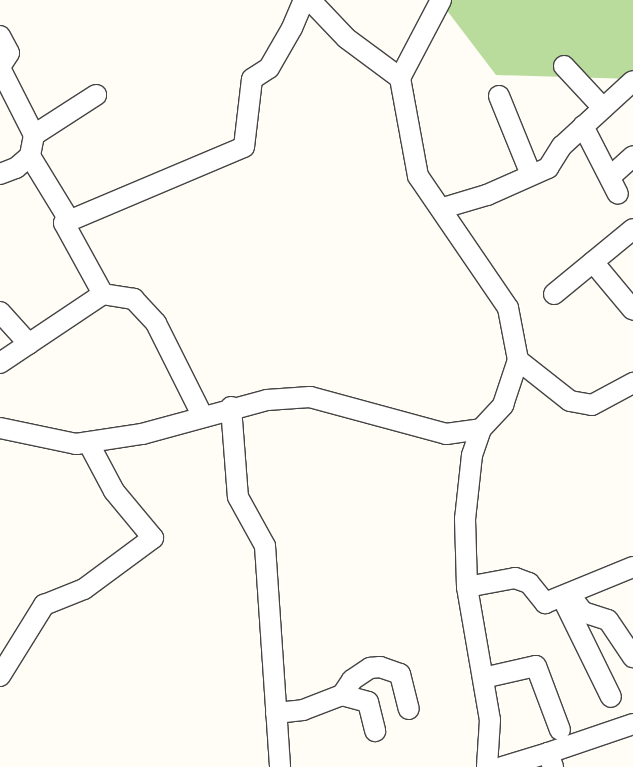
<!DOCTYPE html>
<style>
body{margin:0}
#map{position:relative;width:633px;height:767px;overflow:hidden;background:#fffdf5;font-family:"Zilla Slab",serif}
div>[style]{position:absolute}
.forest>*{inset:0;background:#b9dc9c}
.roads{filter:drop-shadow(1px 0 #444) drop-shadow(-1px 0 #444) drop-shadow(0 1px #444) drop-shadow(0 -1px #444)}
.street>*{height:20px;margin:-10px;padding:0 10px;transform-origin:10px;border-radius:10px;background:#fff}
span{translate:-50% -50%;white-space:nowrap;text-align:center;line-height:1.15;-webkit-text-stroke:5px #fff;paint-order:stroke}
</style>
<div id="map">
<div class="forest">
<i style="clip-path:polygon(439px 0,633px 0,633px 79px,496px 75px)"></i>
</div>
<div class="roads">
<div class="street">
<i style="left:310px;top:0;width:52px;rotate:46.5deg"></i>
<i style="left:346px;top:38px;width:67px;rotate:36.5deg"></i>
<i style="left:441px;top:0;width:88px;rotate:117.7deg"></i>
<i style="left:400px;top:78px;width:100px;rotate:79.6deg"></i>
<i style="left:418px;top:176px;width:160px;rotate:55.7deg"></i>
<i style="left:508px;top:308px;width:53px;rotate:79.1deg"></i>
<i style="left:0;top:36px;width:19px;rotate:62deg"></i>
<i style="left:9px;top:53px;width:17px;rotate:123deg"></i>
<i style="left:564px;top:66px;width:57px;rotate:47.1deg"></i>
<i style="left:0;top:68px;width:75px;rotate:63.1deg"></i>
<i style="left:34px;top:135px;width:21px;rotate:101deg"></i>
<i style="left:499px;top:96px;width:85px;rotate:67.9deg"></i>
<i style="left:583px;top:126px;width:76px;rotate:62.8deg"></i>
<i style="left:34px;top:135px;width:74px;rotate:-32.8deg"></i>
<i style="left:0;top:174px;width:17px;rotate:-21deg"></i>
<i style="left:16px;top:168px;width:18px;rotate:-41deg"></i>
<i style="left:30px;top:156px;width:75px;rotate:58.6deg"></i>
<i style="left:610px;top:177px;width:31px;rotate:-42deg"></i>
<i style="left:443px;top:208px;width:46px;rotate:-16.5deg"></i>
<i style="left:487px;top:195px;width:67px;rotate:-23.9deg"></i>
<i style="left:548px;top:168px;width:26px;rotate:-58deg"></i>
<i style="left:562px;top:146px;width:96px;rotate:-42.5deg"></i>
<i style="left:593px;top:262px;width:62px;rotate:50.2deg"></i>
<i style="left:554px;top:294px;width:102px;rotate:-39.4deg"></i>
<i style="left:0;top:312px;width:43px;rotate:47.8deg"></i>
<i style="left:0;top:363px;width:124px;rotate:-33.8deg"></i>
<i style="left:231px;top:407px;width:90px;rotate:85.6deg"></i>
<i style="left:238px;top:497px;width:56px;rotate:61.1deg"></i>
<i style="left:265px;top:546px;width:222px;rotate:86.1deg"></i>
<i style="left:202px;top:415px;width:103px;rotate:-116.6deg"></i>
<i style="left:156px;top:323px;width:33px;rotate:-133deg"></i>
<i style="left:134px;top:299px;width:31px;rotate:-171deg"></i>
<i style="left:103px;top:294px;width:81px;rotate:-118.8deg"></i>
<i style="left:64px;top:223px;width:195px;rotate:-22.9deg"></i>
<i style="left:244px;top:147px;width:68px;rotate:-83.3deg"></i>
<i style="left:252px;top:79px;width:20px;rotate:-33deg"></i>
<i style="left:269px;top:68px;width:46px;rotate:-60.1deg"></i>
<i style="left:292px;top:28px;width:30px;rotate:-67deg"></i>
<i style="left:0;top:428px;width:78px;rotate:11.9deg"></i>
<i style="left:76px;top:444px;width:67px;rotate:-8.6deg"></i>
<i style="left:142px;top:434px;width:130px;rotate:-15.2deg"></i>
<i style="left:267px;top:400px;width:43px;rotate:-4deg"></i>
<i style="left:310px;top:397px;width:141px;rotate:15.2deg"></i>
<i style="left:446px;top:434px;width:35px;rotate:-8deg"></i>
<i style="left:481px;top:429px;width:28px;rotate:109deg"></i>
<i style="left:472px;top:455px;width:64px;rotate:96.2deg"></i>
<i style="left:465px;top:519px;width:68px;rotate:88.3deg"></i>
<i style="left:467px;top:587px;width:135px;rotate:80.2deg"></i>
<i style="left:490px;top:720px;width:47px;rotate:93.7deg"></i>
<i style="left:481px;top:429px;width:33px;rotate:-47deg"></i>
<i style="left:503px;top:405px;width:47px;rotate:-71.6deg"></i>
<i style="left:518px;top:360px;width:66px;rotate:38.3deg"></i>
<i style="left:570px;top:401px;width:22px;rotate:10deg"></i>
<i style="left:592px;top:405px;width:47px;rotate:-28.2deg"></i>
<i style="left:467px;top:587px;width:49px;rotate:-10.6deg"></i>
<i style="left:515px;top:578px;width:15px;rotate:20deg"></i>
<i style="left:529px;top:583px;width:26px;rotate:51deg"></i>
<i style="left:545px;top:603px;width:95px;rotate:-22.2deg"></i>
<i style="left:570px;top:595px;width:21px;rotate:53deg"></i>
<i style="left:583px;top:612px;width:26px;rotate:18deg"></i>
<i style="left:608px;top:620px;width:45px;rotate:56deg"></i>
<i style="left:562px;top:597px;width:111px;rotate:63.9deg"></i>
<i style="left:0;top:676px;width:84px;rotate:-58.2deg"></i>
<i style="left:44px;top:605px;width:43px;rotate:-21.8deg"></i>
<i style="left:84px;top:589px;width:86px;rotate:-36.5deg"></i>
<i style="left:153px;top:538px;width:61px;rotate:-129.7deg"></i>
<i style="left:114px;top:491px;width:55px;rotate:-118deg"></i>
<i style="left:483px;top:678px;width:54px;rotate:-12.8deg"></i>
<i style="left:536px;top:666px;width:68px;rotate:69.4deg"></i>
<i style="left:342px;top:695px;width:27px;rotate:15deg"></i>
<i style="left:368px;top:702px;width:30px;rotate:76deg"></i>
<i style="left:276px;top:713px;width:27px;rotate:-6deg"></i>
<i style="left:303px;top:710px;width:42px;rotate:-21deg"></i>
<i style="left:342px;top:695px;width:18px;rotate:-56deg"></i>
<i style="left:352px;top:680px;width:22px;rotate:-34deg"></i>
<i style="left:370px;top:668px;width:10px;rotate:-6deg"></i>
<i style="left:380px;top:667px;width:21px;rotate:19deg"></i>
<i style="left:400px;top:674px;width:36px;rotate:76deg"></i>
<i style="left:548px;top:753px;width:90px;rotate:-18.8deg"></i>
<i style="left:502px;top:767px;width:48px;rotate:-16.9deg"></i>
<i style="left:548px;top:753px;width:15px;rotate:70deg"></i>
</div>
</div>
</div>
